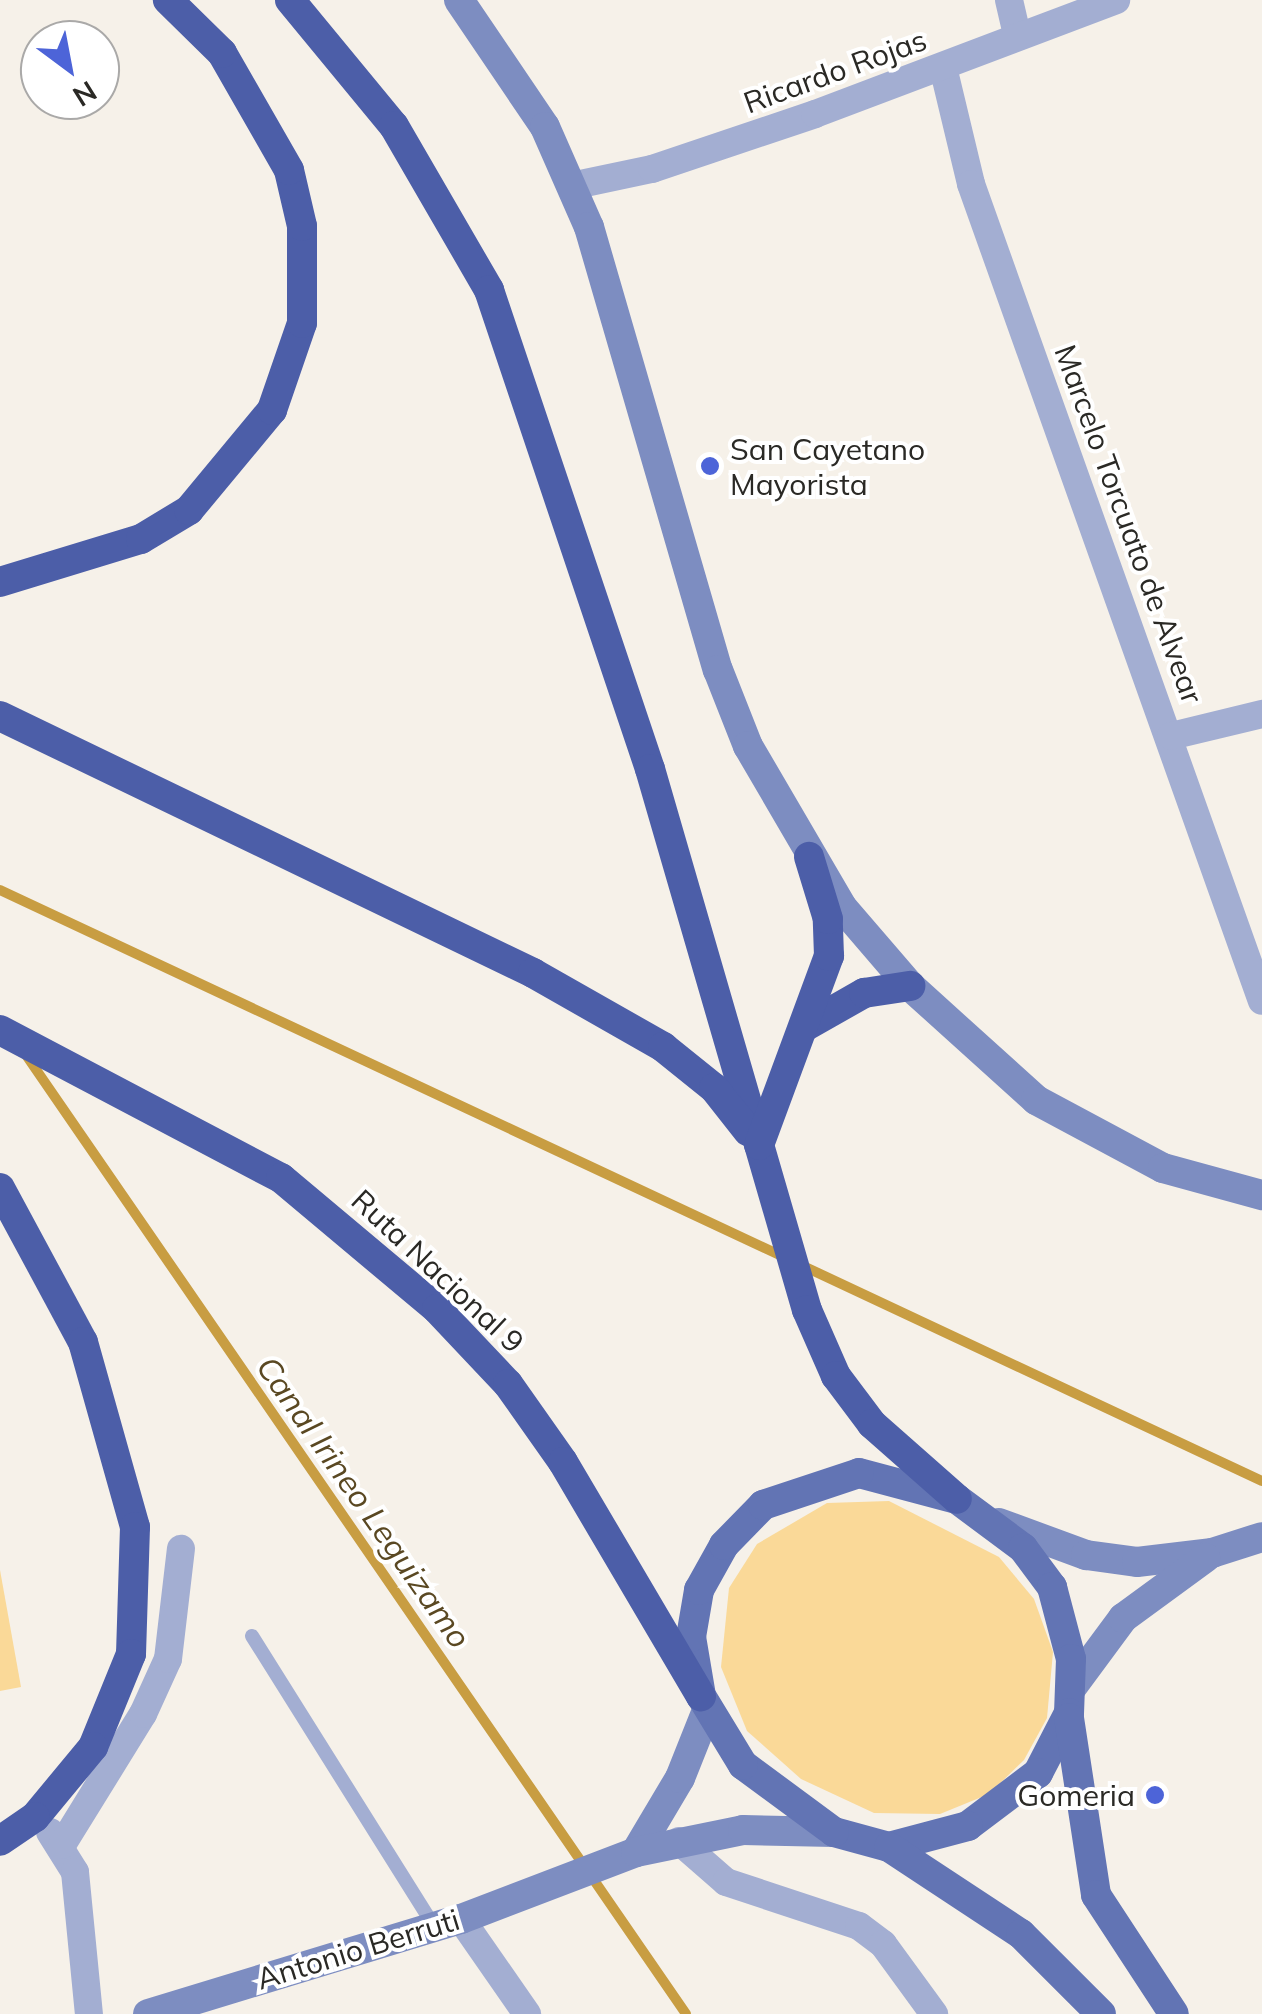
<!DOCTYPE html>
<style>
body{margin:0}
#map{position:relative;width:1262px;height:2014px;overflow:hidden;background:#f6f1e9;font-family:Mulish,sans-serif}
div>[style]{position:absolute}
.green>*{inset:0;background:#fad998}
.stream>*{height:10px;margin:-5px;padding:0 5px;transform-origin:5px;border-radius:5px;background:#c89d42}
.lane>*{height:14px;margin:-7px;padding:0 7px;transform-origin:7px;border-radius:7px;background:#a3aed2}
.street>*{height:28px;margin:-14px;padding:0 14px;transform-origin:14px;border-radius:14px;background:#a3aed2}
.secondary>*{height:30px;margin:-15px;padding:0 15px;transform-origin:15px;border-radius:15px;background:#7d8dc1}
.primary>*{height:30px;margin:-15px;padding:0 15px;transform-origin:15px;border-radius:15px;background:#6274b4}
.highway>*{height:30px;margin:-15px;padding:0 15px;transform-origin:15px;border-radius:15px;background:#4c5ea8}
.dots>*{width:28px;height:28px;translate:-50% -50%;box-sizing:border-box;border:5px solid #fff;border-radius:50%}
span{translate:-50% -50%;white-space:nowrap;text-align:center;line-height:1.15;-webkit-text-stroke:8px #fff;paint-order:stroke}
.street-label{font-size:30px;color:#2a2925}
.poi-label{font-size:30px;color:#2a2925}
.left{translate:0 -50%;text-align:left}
.right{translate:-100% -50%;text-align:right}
.water-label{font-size:32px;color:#5a4822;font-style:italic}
.north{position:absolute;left:20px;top:20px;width:100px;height:100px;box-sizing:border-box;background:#fff;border:2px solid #aaa9a8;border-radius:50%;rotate:148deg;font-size:28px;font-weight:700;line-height:40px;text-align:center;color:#2a2925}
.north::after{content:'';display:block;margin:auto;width:35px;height:45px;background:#4d64d8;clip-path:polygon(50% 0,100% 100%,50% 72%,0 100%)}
</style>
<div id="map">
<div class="green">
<i style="clip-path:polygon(889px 1501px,999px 1557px,1034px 1599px,1053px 1652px,1047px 1718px,1024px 1760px,989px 1794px,940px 1814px,874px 1813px,801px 1779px,747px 1731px,721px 1667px,729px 1588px,757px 1544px,827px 1503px)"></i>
<i style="clip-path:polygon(0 1570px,21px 1687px,0 1691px)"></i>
</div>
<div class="stream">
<i style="left:0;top:890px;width:868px;rotate:25.09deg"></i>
<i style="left:26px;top:1055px;width:1164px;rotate:55.46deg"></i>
<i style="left:801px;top:1265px;width:509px;rotate:25.11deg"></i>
</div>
<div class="lane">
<i style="left:252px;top:1636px;width:341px;rotate:57.9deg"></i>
</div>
<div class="street">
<i style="left:1009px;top:0;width:36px;rotate:77deg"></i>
<i style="left:943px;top:67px;width:120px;rotate:76.5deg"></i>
<i style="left:971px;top:184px;width:867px;rotate:70.4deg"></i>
<i style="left:571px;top:186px;width:83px;rotate:-11.9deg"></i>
<i style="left:652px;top:169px;width:172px;rotate:-18.6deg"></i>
<i style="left:815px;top:114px;width:322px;rotate:-20.7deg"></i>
<i style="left:1171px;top:736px;width:94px;rotate:-13.6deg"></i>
<i style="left:50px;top:1832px;width:47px;rotate:58deg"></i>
<i style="left:75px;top:1872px;width:143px;rotate:84.4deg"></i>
<i style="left:679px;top:1841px;width:62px;rotate:41.1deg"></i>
<i style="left:726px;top:1882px;width:140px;rotate:18.3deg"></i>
<i style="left:859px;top:1926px;width:30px;rotate:37deg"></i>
<i style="left:883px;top:1944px;width:87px;rotate:53.9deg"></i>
<i style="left:62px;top:1845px;width:154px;rotate:-58.3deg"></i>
<i style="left:143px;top:1714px;width:60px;rotate:-65.6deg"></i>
<i style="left:168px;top:1659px;width:111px;rotate:-83.3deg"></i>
<i style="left:461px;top:1919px;width:116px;rotate:55.2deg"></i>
</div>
<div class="secondary">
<i style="left:459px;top:0;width:153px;rotate:55.9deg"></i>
<i style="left:545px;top:127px;width:109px;rotate:66.3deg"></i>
<i style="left:589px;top:227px;width:461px;rotate:73.8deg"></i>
<i style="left:718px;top:670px;width:82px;rotate:68.5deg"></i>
<i style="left:748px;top:746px;width:186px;rotate:59.7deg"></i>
<i style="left:842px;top:907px;width:104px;rotate:49.3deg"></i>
<i style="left:910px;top:986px;width:170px;rotate:42.1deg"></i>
<i style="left:1036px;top:1100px;width:144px;rotate:28.2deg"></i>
<i style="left:1163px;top:1168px;width:103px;rotate:15.3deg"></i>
<i style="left:999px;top:1523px;width:93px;rotate:20.2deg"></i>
<i style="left:1086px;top:1555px;width:51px;rotate:7.8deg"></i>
<i style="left:1137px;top:1562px;width:76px;rotate:-6.8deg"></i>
<i style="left:1212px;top:1553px;width:52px;rotate:-17.7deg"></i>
<i style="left:1072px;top:1687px;width:86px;rotate:-53.5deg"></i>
<i style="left:1123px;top:1618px;width:102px;rotate:-36.2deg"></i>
<i style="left:636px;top:1852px;width:86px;rotate:-59.3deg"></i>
<i style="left:680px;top:1778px;width:73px;rotate:-68.3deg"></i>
<i style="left:148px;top:2014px;width:327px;rotate:-16.9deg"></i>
<i style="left:461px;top:1919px;width:187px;rotate:-20.9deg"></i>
<i style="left:636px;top:1852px;width:109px;rotate:-11.6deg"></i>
<i style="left:743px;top:1830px;width:91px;rotate:1.3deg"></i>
</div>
<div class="primary">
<i style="left:859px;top:1473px;width:101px;rotate:14.9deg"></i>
<i style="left:957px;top:1499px;width:82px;rotate:36.6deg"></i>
<i style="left:1023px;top:1548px;width:49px;rotate:53.4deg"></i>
<i style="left:1052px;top:1587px;width:74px;rotate:75.2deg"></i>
<i style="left:1071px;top:1659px;width:54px;rotate:92.1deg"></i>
<i style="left:1069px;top:1713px;width:68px;rotate:117.3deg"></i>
<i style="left:1038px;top:1773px;width:88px;rotate:142.9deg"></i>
<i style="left:968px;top:1826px;width:82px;rotate:165.1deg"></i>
<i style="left:889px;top:1847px;width:57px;rotate:-164.7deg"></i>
<i style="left:834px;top:1832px;width:113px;rotate:-143.6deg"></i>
<i style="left:743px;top:1765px;width:81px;rotate:-121.3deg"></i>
<i style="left:701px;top:1696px;width:60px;rotate:-99.6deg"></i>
<i style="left:691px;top:1637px;width:48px;rotate:-80.3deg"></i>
<i style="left:699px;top:1590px;width:51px;rotate:-60.9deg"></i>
<i style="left:724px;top:1545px;width:56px;rotate:-45.7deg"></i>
<i style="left:763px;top:1505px;width:101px;rotate:-18.4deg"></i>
<i style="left:1069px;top:1718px;width:179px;rotate:81.3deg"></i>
<i style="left:1096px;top:1895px;width:142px;rotate:56.8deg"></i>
<i style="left:889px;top:1847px;width:158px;rotate:33.4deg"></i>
<i style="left:1021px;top:1934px;width:113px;rotate:45deg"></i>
</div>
<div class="highway">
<i style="left:290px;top:0;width:163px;rotate:50.5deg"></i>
<i style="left:394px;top:126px;width:190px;rotate:59.9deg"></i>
<i style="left:489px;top:290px;width:505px;rotate:71.42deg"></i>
<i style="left:650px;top:769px;width:563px;rotate:73.82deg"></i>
<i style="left:807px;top:1310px;width:72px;rotate:66.3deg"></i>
<i style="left:836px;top:1376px;width:60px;rotate:53.1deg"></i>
<i style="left:872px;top:1424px;width:113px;rotate:41.4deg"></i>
<i style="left:0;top:582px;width:147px;rotate:-17deg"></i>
<i style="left:141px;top:539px;width:56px;rotate:-31.1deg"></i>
<i style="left:189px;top:510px;width:130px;rotate:-50.3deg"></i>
<i style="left:272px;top:410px;width:92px;rotate:-71deg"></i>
<i style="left:302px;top:323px;width:97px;rotate:-90deg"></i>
<i style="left:302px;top:226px;width:57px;rotate:-103.1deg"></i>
<i style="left:289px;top:170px;width:135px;rotate:-119.8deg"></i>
<i style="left:222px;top:53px;width:76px;rotate:-135.5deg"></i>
<i style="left:0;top:716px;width:592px;rotate:25.74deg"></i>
<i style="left:533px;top:973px;width:150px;rotate:29.6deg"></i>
<i style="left:663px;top:1047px;width:65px;rotate:38.8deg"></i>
<i style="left:714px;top:1088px;width:55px;rotate:51.7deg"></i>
<i style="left:806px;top:1026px;width:67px;rotate:-29.6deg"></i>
<i style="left:864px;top:993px;width:47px;rotate:-8.7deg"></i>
<i style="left:0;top:1030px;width:318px;rotate:27.8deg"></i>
<i style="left:281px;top:1178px;width:204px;rotate:40deg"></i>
<i style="left:437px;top:1309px;width:103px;rotate:46.6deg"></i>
<i style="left:508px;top:1384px;width:95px;rotate:54.8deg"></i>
<i style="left:563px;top:1462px;width:272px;rotate:59.5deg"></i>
<i style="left:759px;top:1145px;width:202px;rotate:-69.7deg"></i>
<i style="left:829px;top:956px;width:37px;rotate:-92deg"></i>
<i style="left:828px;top:919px;width:65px;rotate:-107deg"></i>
<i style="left:0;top:1188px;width:175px;rotate:61.7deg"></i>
<i style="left:83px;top:1342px;width:192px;rotate:74.3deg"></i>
<i style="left:135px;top:1527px;width:127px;rotate:91.8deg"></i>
<i style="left:131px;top:1654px;width:100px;rotate:112.2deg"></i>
<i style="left:93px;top:1747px;width:91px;rotate:129.6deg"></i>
<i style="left:35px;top:1817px;width:42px;rotate:145.6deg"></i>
</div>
<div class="dots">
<i style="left:710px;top:466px;background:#4d64d8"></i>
<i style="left:1155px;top:1795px;background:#4d64d8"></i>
</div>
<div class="street-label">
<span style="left:835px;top:71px;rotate:-20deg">Ricardo Rojas</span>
<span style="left:1129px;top:524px;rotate:70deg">Marcelo Torcuato de Alvear</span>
<span style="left:438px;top:1271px;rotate:43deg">Ruta Nacional 9</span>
<span style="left:358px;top:1949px;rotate:-17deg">Antonio Berruti</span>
</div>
<div class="poi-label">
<span class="left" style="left:730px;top:466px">San Cayetano<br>Mayorista</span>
<span class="right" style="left:1135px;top:1795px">Gomeria</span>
</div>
<div class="water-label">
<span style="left:364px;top:1502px;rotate:55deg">Canal Irineo Leguizamo</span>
</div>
<div class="north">N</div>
</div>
